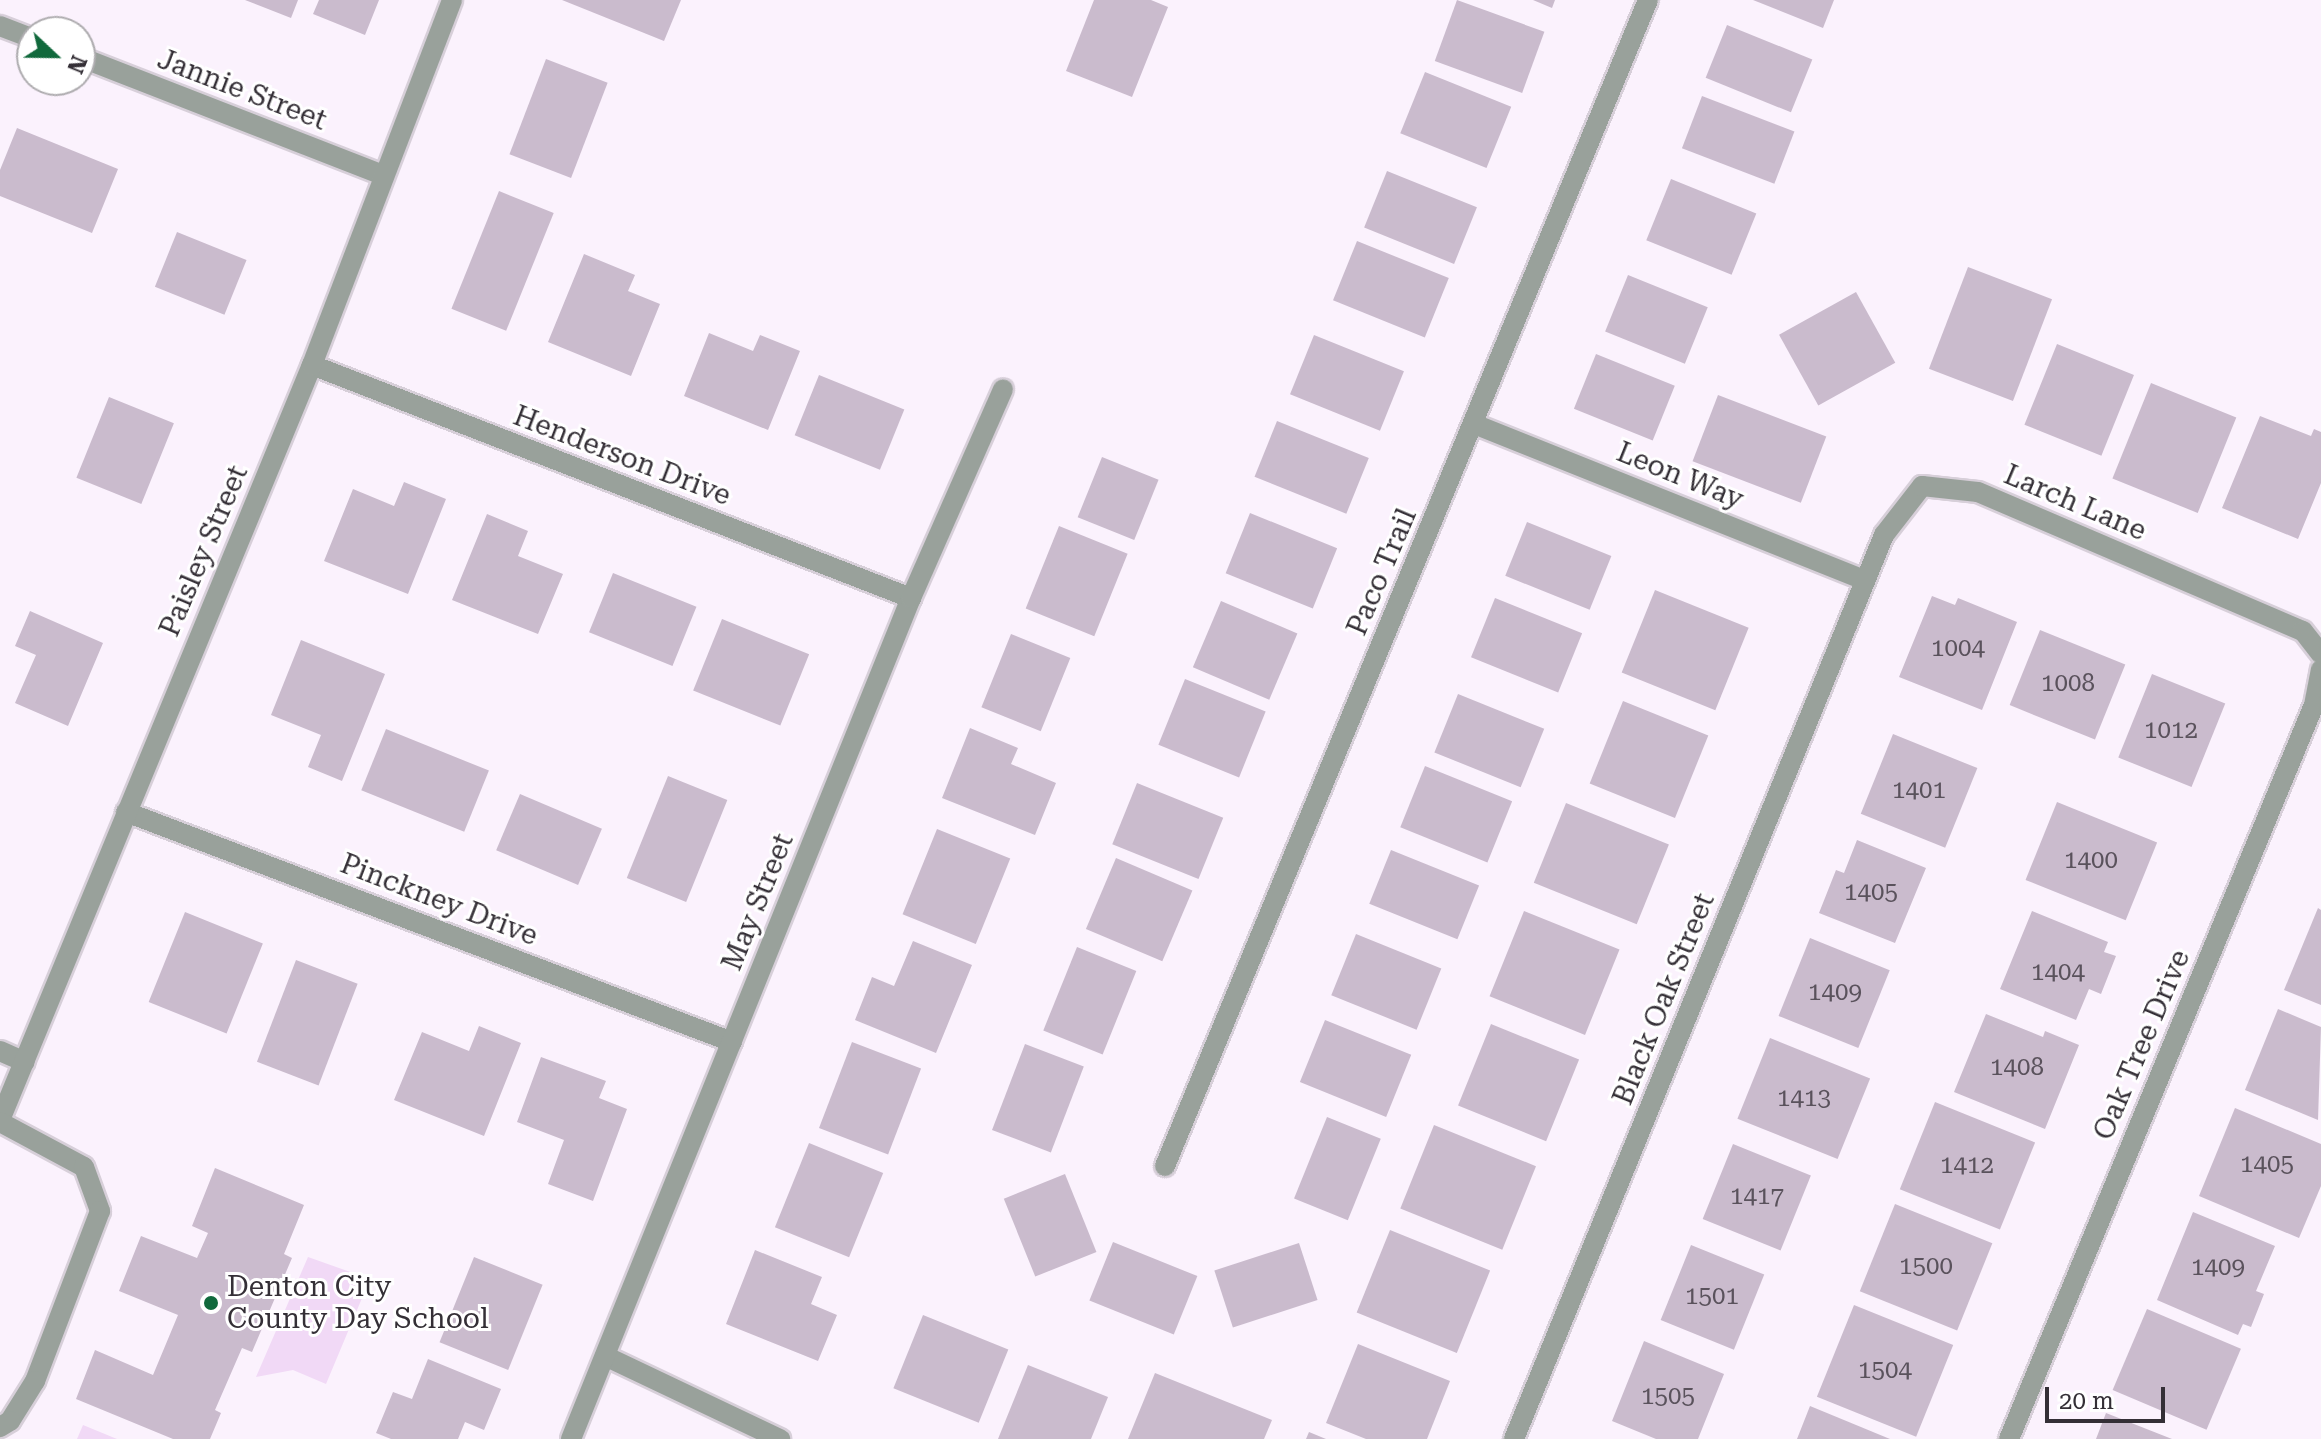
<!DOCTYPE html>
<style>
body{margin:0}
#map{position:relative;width:2321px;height:1439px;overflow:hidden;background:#fbf2fd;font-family:"Roboto Serif",serif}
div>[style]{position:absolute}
.green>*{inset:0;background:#f1d9f6}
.building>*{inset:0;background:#cabbcd;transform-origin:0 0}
.roads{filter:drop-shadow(2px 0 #d7cfd9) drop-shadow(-2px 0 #d7cfd9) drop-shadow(0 2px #d7cfd9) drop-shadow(0 -2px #d7cfd9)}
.minor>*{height:20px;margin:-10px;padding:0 10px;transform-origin:10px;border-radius:10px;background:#99a19b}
.dots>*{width:22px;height:22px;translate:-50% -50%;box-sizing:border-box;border:4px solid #fff;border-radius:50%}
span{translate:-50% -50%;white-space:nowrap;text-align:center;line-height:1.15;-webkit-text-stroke:6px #fff;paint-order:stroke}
.number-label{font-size:24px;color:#5a525c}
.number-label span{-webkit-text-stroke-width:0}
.street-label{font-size:28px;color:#342f36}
.poi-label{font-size:28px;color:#342f36}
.left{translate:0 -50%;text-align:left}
.north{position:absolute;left:16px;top:16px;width:80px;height:80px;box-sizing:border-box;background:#fff;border:2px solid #aeacaf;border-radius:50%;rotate:112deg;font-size:22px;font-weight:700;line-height:32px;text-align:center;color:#342f36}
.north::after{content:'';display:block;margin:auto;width:28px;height:36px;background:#11693c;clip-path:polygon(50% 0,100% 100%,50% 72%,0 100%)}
.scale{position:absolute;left:2045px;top:1387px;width:120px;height:36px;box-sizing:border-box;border:4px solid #342f36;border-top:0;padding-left:10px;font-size:24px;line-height:28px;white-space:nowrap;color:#342f36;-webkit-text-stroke:6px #fff;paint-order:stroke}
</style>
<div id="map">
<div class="green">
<i style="clip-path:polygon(308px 1257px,370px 1279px,326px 1384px,293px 1370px,256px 1377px)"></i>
<i style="clip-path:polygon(83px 1425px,117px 1439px,77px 1439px)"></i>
</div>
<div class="building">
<i style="clip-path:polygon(245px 0,298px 0,291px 18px)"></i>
<i style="clip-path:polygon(319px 0,379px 0,365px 35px,313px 14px)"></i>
<i style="clip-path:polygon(562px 0,681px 0,664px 41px)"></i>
<i style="clip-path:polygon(1094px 0,1151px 0,1168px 7px,1132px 97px,1066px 71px)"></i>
<i style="left:1457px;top:0;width:93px;height:65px;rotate:20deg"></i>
<i style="clip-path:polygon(1533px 0,1555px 0,1552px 8px)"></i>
<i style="clip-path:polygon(1753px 0,1834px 0,1823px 28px)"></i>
<i style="left:1727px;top:25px;width:92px;height:57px;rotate:22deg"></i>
<i style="left:546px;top:59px;width:66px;height:102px;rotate:21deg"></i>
<i style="left:1425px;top:72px;width:93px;height:66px;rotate:22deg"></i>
<i style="left:1702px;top:96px;width:99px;height:56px;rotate:21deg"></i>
<i style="clip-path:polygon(17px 128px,118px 169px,92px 233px,0 196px,0 170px)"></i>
<i style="left:1387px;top:171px;width:97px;height:61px;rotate:22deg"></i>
<i style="left:1671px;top:179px;width:92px;height:66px;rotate:22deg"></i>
<i style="left:499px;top:191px;width:59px;height:127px;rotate:22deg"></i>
<i style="left:177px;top:232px;width:75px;height:59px;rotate:22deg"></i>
<i style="left:1357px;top:241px;width:99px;height:64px;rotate:22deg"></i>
<i style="clip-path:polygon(584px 254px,635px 275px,628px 291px,660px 304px,631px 376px,548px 342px)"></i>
<i style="left:1968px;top:267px;width:90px;height:109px;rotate:21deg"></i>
<i style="left:1628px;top:275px;width:86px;height:61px;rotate:22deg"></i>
<i style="left:1856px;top:292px;width:81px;height:88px;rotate:61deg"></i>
<i style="clip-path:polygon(709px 333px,753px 351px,760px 335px,800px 351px,768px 430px,684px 396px)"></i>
<i style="left:1314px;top:335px;width:97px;height:64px;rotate:22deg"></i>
<i style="left:2057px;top:344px;width:83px;height:87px;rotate:22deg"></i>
<i style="left:1596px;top:354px;width:85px;height:59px;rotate:22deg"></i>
<i style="left:819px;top:375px;width:92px;height:65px;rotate:22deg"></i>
<i style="left:2151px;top:383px;width:92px;height:103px;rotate:22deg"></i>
<i style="left:1718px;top:395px;width:116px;height:71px;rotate:21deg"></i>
<i style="left:109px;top:397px;width:70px;height:87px;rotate:22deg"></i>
<i style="clip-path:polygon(2260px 416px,2311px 436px,2314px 429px,2321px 432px,2321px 483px,2298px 539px,2222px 508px)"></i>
<i style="left:1277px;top:421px;width:99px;height:60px;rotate:22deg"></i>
<i style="left:1102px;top:457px;width:61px;height:65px;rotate:22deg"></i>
<i style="clip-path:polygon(404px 482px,446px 499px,408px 594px,324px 561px,353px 489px,394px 506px)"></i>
<i style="left:1250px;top:513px;width:94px;height:65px;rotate:22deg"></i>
<i style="clip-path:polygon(487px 514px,528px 531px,518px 556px,563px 574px,538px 634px,452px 600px)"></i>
<i style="left:1527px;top:522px;width:91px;height:58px;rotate:22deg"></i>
<i style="left:1059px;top:526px;width:74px;height:89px;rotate:22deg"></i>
<i style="left:613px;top:573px;width:90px;height:64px;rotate:22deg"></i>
<i style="left:1655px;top:590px;width:101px;height:89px;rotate:22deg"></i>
<i style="clip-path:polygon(1932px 596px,1955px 605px,1958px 598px,2017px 622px,1982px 710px,1899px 677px)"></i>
<i style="left:1495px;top:598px;width:94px;height:64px;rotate:22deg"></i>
<i style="left:1221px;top:601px;width:83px;height:72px;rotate:23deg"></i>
<i style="clip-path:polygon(30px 611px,103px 643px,68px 726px,15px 703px,36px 655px,15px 646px)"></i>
<i style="left:722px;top:619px;width:94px;height:77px;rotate:22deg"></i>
<i style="left:2040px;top:630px;width:92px;height:81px;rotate:22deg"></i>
<i style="left:1011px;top:634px;width:64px;height:79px;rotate:22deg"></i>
<i style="clip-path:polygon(301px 640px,385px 674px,342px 781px,308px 767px,321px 735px,271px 715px)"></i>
<i style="left:2152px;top:674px;width:79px;height:90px;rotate:22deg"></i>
<i style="left:1185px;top:679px;width:87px;height:71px;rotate:22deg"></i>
<i style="left:1458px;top:694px;width:93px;height:63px;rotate:22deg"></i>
<i style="left:1623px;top:701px;width:92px;height:89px;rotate:22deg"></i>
<i style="clip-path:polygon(970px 728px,1018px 748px,1011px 764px,1056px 783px,1035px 835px,942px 798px)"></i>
<i style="left:386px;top:729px;width:111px;height:66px;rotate:22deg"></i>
<i style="left:1893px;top:734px;width:91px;height:86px;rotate:22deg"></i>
<i style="left:1425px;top:766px;width:94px;height:66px;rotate:22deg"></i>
<i style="left:668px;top:776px;width:64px;height:110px;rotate:22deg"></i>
<i style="left:1137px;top:783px;width:93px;height:66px;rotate:22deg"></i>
<i style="left:520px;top:794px;width:89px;height:61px;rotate:23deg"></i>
<i style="left:2057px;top:802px;width:108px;height:84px;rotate:22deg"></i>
<i style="left:1566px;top:803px;width:111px;height:86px;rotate:22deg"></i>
<i style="left:937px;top:829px;width:79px;height:92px;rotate:22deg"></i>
<i style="clip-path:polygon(1857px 840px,1926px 868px,1895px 943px,1819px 913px,1836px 870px,1844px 873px)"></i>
<i style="left:1391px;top:850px;width:95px;height:58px;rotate:22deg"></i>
<i style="left:1116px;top:858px;width:83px;height:77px;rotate:23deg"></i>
<i style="clip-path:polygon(2318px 908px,2321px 910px,2321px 1005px,2284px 990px)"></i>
<i style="left:1524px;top:911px;width:103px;height:92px;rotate:22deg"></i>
<i style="clip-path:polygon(2032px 911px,2108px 942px,2104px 952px,2116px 956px,2101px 994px,2089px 989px,2076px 1020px,2000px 989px)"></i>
<i style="left:185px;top:912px;width:84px;height:97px;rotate:22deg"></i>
<i style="left:1356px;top:934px;width:92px;height:66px;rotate:22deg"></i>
<i style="left:1810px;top:938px;width:86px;height:84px;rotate:22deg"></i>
<i style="clip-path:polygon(913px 941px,972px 965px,936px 1053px,855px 1020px,872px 977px,894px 986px)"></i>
<i style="left:1077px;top:947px;width:64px;height:90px;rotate:22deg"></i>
<i style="left:296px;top:960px;width:66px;height:109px;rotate:21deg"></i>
<i style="clip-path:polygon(2278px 1009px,2321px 1027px,2318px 1120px,2245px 1090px)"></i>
<i style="clip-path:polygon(1986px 1014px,2043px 1037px,2045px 1031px,2079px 1045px,2045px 1129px,1954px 1092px)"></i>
<i style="left:1325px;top:1020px;width:93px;height:67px;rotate:22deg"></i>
<i style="left:1491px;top:1024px;width:95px;height:88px;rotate:22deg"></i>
<i style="clip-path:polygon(479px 1026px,521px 1043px,484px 1136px,394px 1100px,422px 1032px,469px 1051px)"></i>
<i style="left:1770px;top:1038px;width:108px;height:87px;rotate:22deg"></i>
<i style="left:852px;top:1042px;width:74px;height:92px;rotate:21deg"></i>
<i style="left:1025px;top:1044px;width:63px;height:92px;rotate:21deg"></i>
<i style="clip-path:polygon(541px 1057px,606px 1081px,599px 1098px,627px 1109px,593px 1201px,548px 1184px,564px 1140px,517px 1122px)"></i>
<i style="left:1935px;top:1102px;width:108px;height:94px;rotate:22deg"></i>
<i style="clip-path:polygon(2235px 1108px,2321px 1144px,2321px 1186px,2299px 1238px,2199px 1196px)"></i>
<i style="left:1327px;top:1117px;width:58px;height:88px;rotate:22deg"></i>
<i style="left:1434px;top:1125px;width:110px;height:90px;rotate:22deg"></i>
<i style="left:809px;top:1143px;width:80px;height:91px;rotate:22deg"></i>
<i style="left:1733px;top:1144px;width:84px;height:81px;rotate:22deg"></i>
<i style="clip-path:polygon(215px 1168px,304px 1205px,284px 1254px,292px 1258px,252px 1352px,242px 1348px,215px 1410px,221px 1413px,210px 1439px,173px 1439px,76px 1399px,95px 1350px,153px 1375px,178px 1315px,119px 1291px,141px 1236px,197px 1258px,208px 1233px,192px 1226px)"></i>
<i style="left:1065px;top:1174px;width:84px;height:66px;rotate:68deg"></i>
<i style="left:1895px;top:1204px;width:105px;height:94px;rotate:22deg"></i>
<i style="clip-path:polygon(2193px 1212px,2275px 1246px,2256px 1291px,2264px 1294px,2251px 1327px,2243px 1324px,2238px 1335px,2157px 1300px)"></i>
<i style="left:1390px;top:1230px;width:108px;height:89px;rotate:22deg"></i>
<i style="left:1113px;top:1242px;width:91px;height:63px;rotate:22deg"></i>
<i style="left:1299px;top:1243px;width:60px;height:89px;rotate:72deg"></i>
<i style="left:1691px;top:1245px;width:79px;height:81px;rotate:22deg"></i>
<i style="clip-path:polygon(755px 1250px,822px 1277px,811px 1304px,837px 1315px,818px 1361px,726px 1324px)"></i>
<i style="left:474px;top:1257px;width:74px;height:92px;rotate:22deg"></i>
<i style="left:1854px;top:1305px;width:107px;height:99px;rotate:22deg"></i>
<i style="left:2147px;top:1309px;width:102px;height:88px;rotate:23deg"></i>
<i style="left:923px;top:1315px;width:92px;height:79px;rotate:22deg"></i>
<i style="clip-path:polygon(1644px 1341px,1724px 1374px,1698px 1439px,1656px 1439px,1612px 1421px)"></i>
<i style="clip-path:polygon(1358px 1344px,1450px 1381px,1427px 1439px,1366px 1439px,1326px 1423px)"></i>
<i style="clip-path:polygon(428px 1359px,501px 1389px,484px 1430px,465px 1422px,458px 1439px,391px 1439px,376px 1433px,393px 1392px,412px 1399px)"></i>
<i style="clip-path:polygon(1028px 1365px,1108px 1397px,1091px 1439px,998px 1439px)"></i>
<i style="clip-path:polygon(1155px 1373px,1272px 1420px,1264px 1439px,1128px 1439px)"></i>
<i style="clip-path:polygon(1810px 1406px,1890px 1439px,1797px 1439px)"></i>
<i style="clip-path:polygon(2106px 1413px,2172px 1439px,2096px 1439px)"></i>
<i style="clip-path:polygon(1309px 1432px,1326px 1439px,1306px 1439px)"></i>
</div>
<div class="roads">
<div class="minor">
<i style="left:0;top:26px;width:34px;rotate:21deg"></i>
<i style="left:80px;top:57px;width:325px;rotate:21.3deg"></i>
<i style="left:312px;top:365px;width:643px;rotate:21.26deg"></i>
<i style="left:1474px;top:424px;width:421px;rotate:21.8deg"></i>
<i style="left:126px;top:812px;width:648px;rotate:20.78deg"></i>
<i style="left:0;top:1051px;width:27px;rotate:24deg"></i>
<i style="left:0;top:1120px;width:817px;rotate:-67.55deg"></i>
<i style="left:312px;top:365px;width:391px;rotate:-69deg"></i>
<i style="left:0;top:1122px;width:95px;rotate:28.2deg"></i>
<i style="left:84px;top:1167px;width:47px;rotate:70deg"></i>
<i style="left:100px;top:1211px;width:182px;rotate:110.9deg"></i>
<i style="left:35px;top:1381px;width:47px;rotate:122deg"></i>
<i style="left:10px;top:1421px;width:12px;rotate:149deg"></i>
<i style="left:1165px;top:1166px;width:1262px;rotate:-67.5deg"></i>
<i style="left:605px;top:1356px;width:194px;rotate:25.4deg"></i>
<i style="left:571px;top:1439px;width:907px;rotate:-67.99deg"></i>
<i style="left:911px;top:598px;width:228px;rotate:-66.2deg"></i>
<i style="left:1514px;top:1439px;width:977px;rotate:-67.74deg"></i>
<i style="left:1884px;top:535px;width:62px;rotate:-52.2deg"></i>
<i style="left:1922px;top:486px;width:56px;rotate:6.1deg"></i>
<i style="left:1978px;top:492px;width:353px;rotate:23.2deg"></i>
<i style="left:2303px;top:631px;width:29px;rotate:52deg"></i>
<i style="left:2009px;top:1439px;width:795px;rotate:-67.44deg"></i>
<i style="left:2314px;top:705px;width:36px;rotate:-79deg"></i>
</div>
</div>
<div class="dots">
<i style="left:211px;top:1303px;background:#11693c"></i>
</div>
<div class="number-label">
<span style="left:1958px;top:649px">1004</span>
<span style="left:2068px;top:684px">1008</span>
<span style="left:2171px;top:731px">1012</span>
<span style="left:1919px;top:791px">1401</span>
<span style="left:2091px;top:861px">1400</span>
<span style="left:1871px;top:893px">1405</span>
<span style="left:2058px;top:973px">1404</span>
<span style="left:1835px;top:993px">1409</span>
<span style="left:2017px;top:1068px">1408</span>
<span style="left:1804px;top:1099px">1413</span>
<span style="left:2267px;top:1165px">1405</span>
<span style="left:1967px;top:1166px">1412</span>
<span style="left:1757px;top:1197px">1417</span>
<span style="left:1926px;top:1267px">1500</span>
<span style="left:2218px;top:1268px">1409</span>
<span style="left:1712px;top:1297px">1501</span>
<span style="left:1885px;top:1371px">1504</span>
<span style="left:1668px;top:1397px">1505</span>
</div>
<div class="street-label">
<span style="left:242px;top:90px;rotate:21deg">Jannie Street</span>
<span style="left:622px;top:456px;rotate:21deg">Henderson Drive</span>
<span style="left:1680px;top:476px;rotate:22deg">Leon Way</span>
<span style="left:2075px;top:503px;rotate:23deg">Larch Lane</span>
<span style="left:204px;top:551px;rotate:-67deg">Paisley Street</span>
<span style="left:1382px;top:572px;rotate:-67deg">Paco Trail</span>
<span style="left:439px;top:900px;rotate:21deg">Pinckney Drive</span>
<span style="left:758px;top:902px;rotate:-68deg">May Street</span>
<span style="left:1664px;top:999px;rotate:-68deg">Black Oak Street</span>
<span style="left:2142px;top:1045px;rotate:-67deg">Oak Tree Drive</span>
</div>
<div class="poi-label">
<span class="left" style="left:227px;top:1303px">Denton City<br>County Day School</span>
</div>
<div class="north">N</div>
<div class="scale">20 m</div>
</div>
